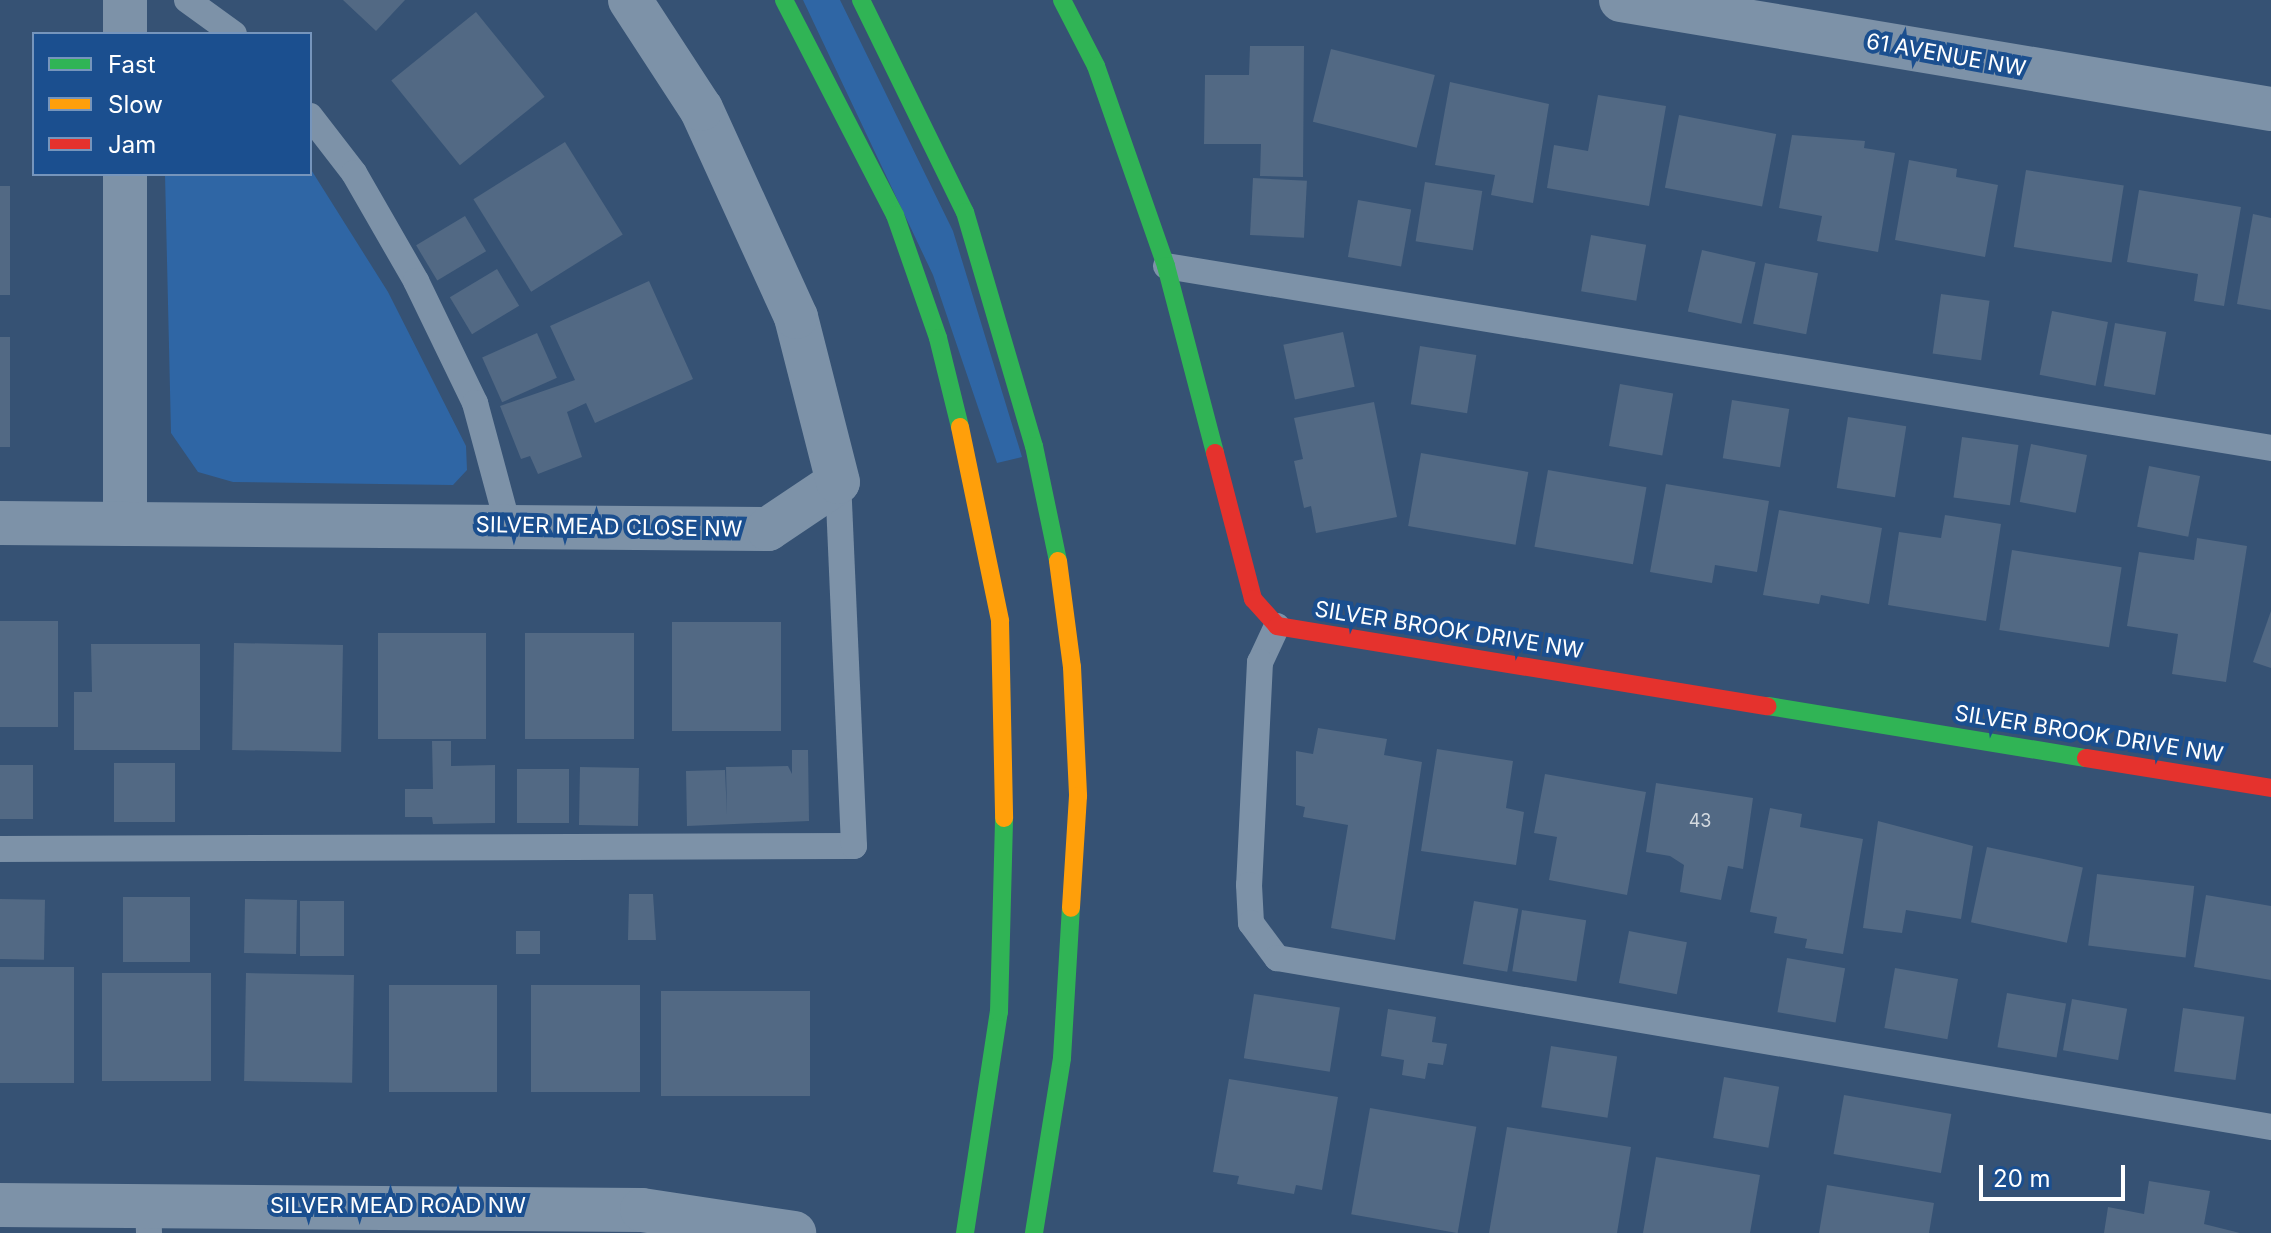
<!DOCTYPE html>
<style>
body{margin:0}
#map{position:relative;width:2271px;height:1233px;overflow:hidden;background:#365274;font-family:Inter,sans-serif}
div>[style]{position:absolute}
.green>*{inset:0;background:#2f66a5}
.building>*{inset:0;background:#526984;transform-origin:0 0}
.lane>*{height:26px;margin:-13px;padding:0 13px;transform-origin:13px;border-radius:13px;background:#7d92a8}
.street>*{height:44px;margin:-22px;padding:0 22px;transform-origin:22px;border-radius:22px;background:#7d92a8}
.fast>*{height:18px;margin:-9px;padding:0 9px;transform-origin:9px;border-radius:9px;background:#30b455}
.slow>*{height:18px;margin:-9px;padding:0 9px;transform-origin:9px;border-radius:9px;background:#ff9f0a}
.jam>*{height:18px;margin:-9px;padding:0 9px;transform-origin:9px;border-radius:9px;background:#e5322d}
span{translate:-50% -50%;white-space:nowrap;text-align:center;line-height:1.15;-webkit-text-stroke:8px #1b4f8f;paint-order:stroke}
.number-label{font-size:18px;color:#d4dae0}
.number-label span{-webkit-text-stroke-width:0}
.street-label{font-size:22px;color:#fff}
.legend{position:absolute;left:32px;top:32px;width:280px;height:144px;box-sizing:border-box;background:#1b4f8f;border:2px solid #7695bc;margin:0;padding:10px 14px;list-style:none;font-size:24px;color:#fff}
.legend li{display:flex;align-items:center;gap:16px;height:40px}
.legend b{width:40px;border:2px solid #7695bc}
.scale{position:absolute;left:1979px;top:1165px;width:146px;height:36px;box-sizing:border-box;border:4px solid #fff;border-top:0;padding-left:10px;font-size:24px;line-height:28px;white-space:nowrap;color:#fff;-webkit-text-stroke:6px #1b4f8f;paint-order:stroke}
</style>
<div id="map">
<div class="green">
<i style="clip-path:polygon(803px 0,840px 0,953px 231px,1022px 457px,997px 463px,933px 275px)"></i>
<i style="clip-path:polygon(310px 168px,388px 292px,466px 446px,467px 470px,453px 485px,233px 482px,198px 472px,171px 433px,165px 174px,310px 174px)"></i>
</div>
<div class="building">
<i style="clip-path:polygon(343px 0,405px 0,376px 31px)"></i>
<i style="left:476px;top:12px;width:109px;height:109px;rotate:51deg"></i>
<i style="clip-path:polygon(1250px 46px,1304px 46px,1303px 177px,1260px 176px,1261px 144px,1204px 144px,1205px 75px,1249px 75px)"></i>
<i style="left:1331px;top:49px;width:107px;height:75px;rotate:14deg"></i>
<i style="clip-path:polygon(1450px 82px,1549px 104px,1533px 203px,1491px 195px,1495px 175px,1435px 165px)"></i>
<i style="clip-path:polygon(1598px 95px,1666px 106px,1649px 206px,1547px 188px,1554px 145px,1588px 151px)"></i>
<i style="left:1679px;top:115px;width:99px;height:74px;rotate:11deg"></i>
<i style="clip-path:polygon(1792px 135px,1865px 141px,1864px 148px,1895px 153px,1878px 252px,1817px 241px,1822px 216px,1779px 208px)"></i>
<i style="left:565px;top:142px;width:109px;height:108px;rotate:58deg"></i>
<i style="clip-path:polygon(1909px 160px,1957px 169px,1956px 177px,1998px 185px,1985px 257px,1895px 240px)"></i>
<i style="left:2026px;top:170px;width:99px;height:78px;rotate:9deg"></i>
<i style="left:1253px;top:178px;width:54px;height:57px;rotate:3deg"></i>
<i style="left:1425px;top:182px;width:58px;height:60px;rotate:9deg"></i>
<i style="left:0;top:186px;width:10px;height:109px"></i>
<i style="clip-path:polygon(2139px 190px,2241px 207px,2224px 306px,2194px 301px,2198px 274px,2127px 262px)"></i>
<i style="left:1358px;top:200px;width:54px;height:58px;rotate:10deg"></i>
<i style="clip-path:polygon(2253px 214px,2271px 218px,2271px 310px,2237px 304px)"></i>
<i style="left:465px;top:216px;width:41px;height:57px;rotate:59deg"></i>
<i style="left:1591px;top:235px;width:56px;height:57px;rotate:10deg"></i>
<i style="left:1702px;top:250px;width:55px;height:63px;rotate:13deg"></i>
<i style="left:1765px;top:263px;width:54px;height:62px;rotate:11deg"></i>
<i style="left:497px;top:269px;width:43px;height:55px;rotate:59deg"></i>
<i style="clip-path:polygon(649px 281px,693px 379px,595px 423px,586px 403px,567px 412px,582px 457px,538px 474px,530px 456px,521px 459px,500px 406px,575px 380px,550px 326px)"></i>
<i style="left:1941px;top:294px;width:49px;height:60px;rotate:8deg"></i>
<i style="left:2052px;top:311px;width:57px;height:65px;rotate:11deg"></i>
<i style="left:2115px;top:323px;width:52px;height:64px;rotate:10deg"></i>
<i style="left:1343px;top:332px;width:56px;height:61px;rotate:78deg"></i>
<i style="left:537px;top:333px;width:49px;height:60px;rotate:66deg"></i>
<i style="left:0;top:337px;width:10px;height:110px"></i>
<i style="left:1420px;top:346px;width:57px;height:59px;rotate:9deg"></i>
<i style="left:1620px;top:384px;width:54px;height:63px;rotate:10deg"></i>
<i style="left:1732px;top:400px;width:58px;height:59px;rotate:9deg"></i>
<i style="clip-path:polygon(1374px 402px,1397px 517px,1316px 533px,1311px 506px,1304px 508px,1294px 461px,1303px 459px,1294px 418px)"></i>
<i style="left:1848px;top:417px;width:59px;height:72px;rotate:9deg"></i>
<i style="left:1962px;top:437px;width:57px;height:61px;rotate:8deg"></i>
<i style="left:2031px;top:444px;width:57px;height:59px;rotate:11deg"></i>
<i style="left:1421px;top:453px;width:109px;height:74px;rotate:10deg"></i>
<i style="left:2149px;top:466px;width:52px;height:62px;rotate:11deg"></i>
<i style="left:1548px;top:470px;width:100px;height:78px;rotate:10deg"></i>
<i style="clip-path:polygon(1666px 484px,1769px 501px,1757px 572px,1715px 565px,1712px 583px,1650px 572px)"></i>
<i style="clip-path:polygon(1779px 510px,1882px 528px,1869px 604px,1821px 595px,1819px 604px,1763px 595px)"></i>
<i style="clip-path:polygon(1945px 515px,2001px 524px,1986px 621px,1888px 605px,1899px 532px,1941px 538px)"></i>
<i style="clip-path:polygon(2197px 538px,2247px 546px,2226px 682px,2172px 674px,2178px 634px,2127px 626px,2139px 552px,2194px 560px)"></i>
<i style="left:2012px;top:550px;width:111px;height:81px;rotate:9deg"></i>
<i style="clip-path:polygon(2271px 611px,2271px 668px,2253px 662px)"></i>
<i style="left:0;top:621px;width:58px;height:106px"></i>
<i style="left:672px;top:622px;width:109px;height:109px"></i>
<i style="left:378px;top:633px;width:108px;height:106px"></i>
<i style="left:525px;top:633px;width:109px;height:106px"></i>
<i style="left:234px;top:643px;width:109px;height:107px;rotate:1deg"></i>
<i style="clip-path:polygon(91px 644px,200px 644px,200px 750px,74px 750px,74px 692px,92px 692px)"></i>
<i style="clip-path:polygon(1318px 728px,1387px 739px,1384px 755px,1422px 762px,1395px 940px,1331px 928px,1348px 825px,1303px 817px,1305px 807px,1296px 805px,1296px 751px,1313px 754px)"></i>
<i style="clip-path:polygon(432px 741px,451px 741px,451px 766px,495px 765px,495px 823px,433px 824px,432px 817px,405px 817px,405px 789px,433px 789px)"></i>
<i style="clip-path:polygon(1437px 749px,1513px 761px,1506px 808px,1524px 812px,1516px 865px,1421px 851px)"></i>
<i style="clip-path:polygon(792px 750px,808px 750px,809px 821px,687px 826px,686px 771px,725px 770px,727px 815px,726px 767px,788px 766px,792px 774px)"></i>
<i style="left:114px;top:763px;width:61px;height:59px"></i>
<i style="left:0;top:765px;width:33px;height:54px"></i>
<i style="left:580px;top:767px;width:59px;height:58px;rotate:1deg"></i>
<i style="left:517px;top:769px;width:52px;height:54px"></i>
<i style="clip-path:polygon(1545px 774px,1646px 792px,1627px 895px,1549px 880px,1557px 837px,1534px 833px)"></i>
<i style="clip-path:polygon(1656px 783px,1753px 798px,1743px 869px,1728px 866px,1721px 900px,1680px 892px,1684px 865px,1670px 856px,1646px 852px)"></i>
<i style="clip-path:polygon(1770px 808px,1802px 814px,1800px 827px,1863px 839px,1843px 954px,1805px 948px,1807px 939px,1774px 933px,1777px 917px,1750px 912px)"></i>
<i style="clip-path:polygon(1878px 821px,1973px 846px,1961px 919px,1906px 910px,1902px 933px,1863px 928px)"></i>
<i style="left:1987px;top:847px;width:98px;height:77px;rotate:12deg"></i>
<i style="left:2097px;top:874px;width:98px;height:72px;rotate:7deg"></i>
<i style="clip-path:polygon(629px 894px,653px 894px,656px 940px,628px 940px)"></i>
<i style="clip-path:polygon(2206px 895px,2271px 906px,2271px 980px,2194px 967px)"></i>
<i style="left:123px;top:897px;width:67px;height:65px"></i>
<i style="left:0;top:899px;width:45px;height:60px;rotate:1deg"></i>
<i style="left:245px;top:899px;width:52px;height:54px;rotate:1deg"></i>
<i style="left:300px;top:901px;width:44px;height:55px"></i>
<i style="left:1474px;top:901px;width:45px;height:64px;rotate:10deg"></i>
<i style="left:1522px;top:910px;width:65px;height:62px;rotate:9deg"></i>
<i style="left:516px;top:931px;width:24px;height:23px"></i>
<i style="left:1629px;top:931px;width:59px;height:53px;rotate:11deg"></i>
<i style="left:1787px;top:958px;width:59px;height:55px;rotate:10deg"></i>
<i style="left:0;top:967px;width:74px;height:116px"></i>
<i style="left:1895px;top:968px;width:64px;height:61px;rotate:10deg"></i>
<i style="left:102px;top:973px;width:109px;height:108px"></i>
<i style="left:246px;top:973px;width:108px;height:108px;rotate:1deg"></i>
<i style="left:389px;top:985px;width:108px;height:107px"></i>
<i style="left:531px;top:985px;width:109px;height:107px"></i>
<i style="left:661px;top:991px;width:149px;height:105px"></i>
<i style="left:2007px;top:993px;width:60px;height:55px;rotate:10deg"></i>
<i style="left:1254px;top:994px;width:87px;height:65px;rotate:9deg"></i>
<i style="left:2072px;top:999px;width:56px;height:52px;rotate:10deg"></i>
<i style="left:2183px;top:1008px;width:62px;height:64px;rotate:8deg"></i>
<i style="clip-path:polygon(1388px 1009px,1436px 1017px,1432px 1042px,1447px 1044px,1443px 1065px,1428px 1063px,1425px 1079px,1402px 1075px,1404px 1060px,1381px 1056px)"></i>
<i style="left:1551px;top:1046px;width:67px;height:62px;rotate:9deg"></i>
<i style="left:1724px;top:1077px;width:56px;height:62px;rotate:10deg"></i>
<i style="clip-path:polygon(1229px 1079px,1338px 1097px,1322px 1190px,1296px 1185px,1294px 1194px,1237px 1184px,1239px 1176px,1213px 1172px)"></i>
<i style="left:1844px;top:1095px;width:109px;height:60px;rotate:10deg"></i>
<i style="left:1370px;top:1108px;width:108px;height:108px;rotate:10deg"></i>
<i style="clip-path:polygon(1507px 1127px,1631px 1147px,1617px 1233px,1489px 1233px)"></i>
<i style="clip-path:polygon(1656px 1157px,1760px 1175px,1750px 1233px,1643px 1233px)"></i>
<i style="clip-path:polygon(2149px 1181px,2210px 1191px,2204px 1224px,2240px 1233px,2104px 1233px,2108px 1207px,2144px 1214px)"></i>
<i style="clip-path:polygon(1827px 1185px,1934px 1203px,1929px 1233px,1819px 1233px)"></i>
</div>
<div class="lane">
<i style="left:187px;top:0;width:58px;rotate:35.9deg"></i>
<i style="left:310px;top:116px;width:72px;rotate:52.3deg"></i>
<i style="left:354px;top:173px;width:125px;rotate:60.1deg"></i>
<i style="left:416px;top:281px;width:136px;rotate:64.2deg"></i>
<i style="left:475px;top:403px;width:126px;rotate:74.9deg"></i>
<i style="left:1166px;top:266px;width:1120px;rotate:9.35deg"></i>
<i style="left:1277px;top:626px;width:40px;rotate:115deg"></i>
<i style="left:1260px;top:662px;width:223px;rotate:92.8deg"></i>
<i style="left:1249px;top:885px;width:38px;rotate:87deg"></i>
<i style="left:1251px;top:923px;width:44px;rotate:53.4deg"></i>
<i style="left:1277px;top:958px;width:1008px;rotate:9.65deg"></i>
<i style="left:0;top:849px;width:854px;rotate:-0.2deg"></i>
<i style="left:854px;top:846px;width:364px;rotate:-92.5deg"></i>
<i style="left:148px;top:1204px;width:29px;rotate:88deg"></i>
</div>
<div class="street">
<i style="left:125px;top:0;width:34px;rotate:90deg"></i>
<i style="left:1621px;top:0;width:659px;rotate:9.52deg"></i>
<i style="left:125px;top:174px;width:350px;rotate:90deg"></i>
<i style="left:0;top:523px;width:768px;rotate:0.45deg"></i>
<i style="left:768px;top:529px;width:84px;rotate:-33.9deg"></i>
<i style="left:838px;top:482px;width:170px;rotate:-104.3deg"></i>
<i style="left:796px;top:317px;width:229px;rotate:-114.5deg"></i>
<i style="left:701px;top:109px;width:130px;rotate:-123.1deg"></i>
<i style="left:0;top:1205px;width:642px;rotate:0.45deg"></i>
<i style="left:642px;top:1210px;width:154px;rotate:8.6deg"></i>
</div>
<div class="fast">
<i style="left:784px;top:0;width:242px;rotate:62.7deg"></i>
<i style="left:895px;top:215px;width:130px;rotate:70.7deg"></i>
<i style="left:938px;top:338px;width:92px;rotate:76.1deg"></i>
<i style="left:861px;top:0;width:236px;rotate:63.9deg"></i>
<i style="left:965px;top:212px;width:244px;rotate:73.6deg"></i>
<i style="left:1034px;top:446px;width:117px;rotate:78.2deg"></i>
<i style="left:1062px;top:0;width:74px;rotate:62.7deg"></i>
<i style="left:1096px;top:66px;width:212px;rotate:70.7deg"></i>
<i style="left:1166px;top:266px;width:193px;rotate:75.3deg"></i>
<i style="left:1768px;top:706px;width:322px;rotate:9.3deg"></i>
<i style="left:965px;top:1233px;width:224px;rotate:-81.3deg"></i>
<i style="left:999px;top:1012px;width:194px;rotate:-88.5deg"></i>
<i style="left:1034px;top:1233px;width:177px;rotate:-80.9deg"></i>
<i style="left:1062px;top:1058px;width:150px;rotate:-86.6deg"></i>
</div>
<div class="slow">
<i style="left:960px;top:427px;width:198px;rotate:78.3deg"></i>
<i style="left:1000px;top:621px;width:197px;rotate:88.8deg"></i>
<i style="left:1058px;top:561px;width:107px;rotate:82.5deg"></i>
<i style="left:1072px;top:667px;width:129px;rotate:87.3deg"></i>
<i style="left:1078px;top:796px;width:112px;rotate:93.6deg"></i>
</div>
<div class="jam">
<i style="left:1215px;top:453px;width:151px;rotate:75.4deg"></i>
<i style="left:1253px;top:599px;width:36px;rotate:48deg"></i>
<i style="left:1277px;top:626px;width:497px;rotate:9.3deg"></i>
<i style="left:2086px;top:758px;width:187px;rotate:9.2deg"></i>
</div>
<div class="number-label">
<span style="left:1700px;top:821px">43</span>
</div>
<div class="street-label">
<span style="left:1946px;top:55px;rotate:10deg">61 AVENUE NW</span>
<span style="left:609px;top:527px;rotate:1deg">SILVER MEAD CLOSE NW</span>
<span style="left:1449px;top:630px;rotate:9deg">SILVER BROOK DRIVE NW</span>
<span style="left:2089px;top:734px;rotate:9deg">SILVER BROOK DRIVE NW</span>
<span style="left:398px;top:1206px">SILVER MEAD ROAD NW</span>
</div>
<ul class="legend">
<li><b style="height:10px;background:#30b455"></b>Fast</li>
<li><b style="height:10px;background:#ff9f0a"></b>Slow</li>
<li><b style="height:10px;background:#e5322d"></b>Jam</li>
</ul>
<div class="scale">20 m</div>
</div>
